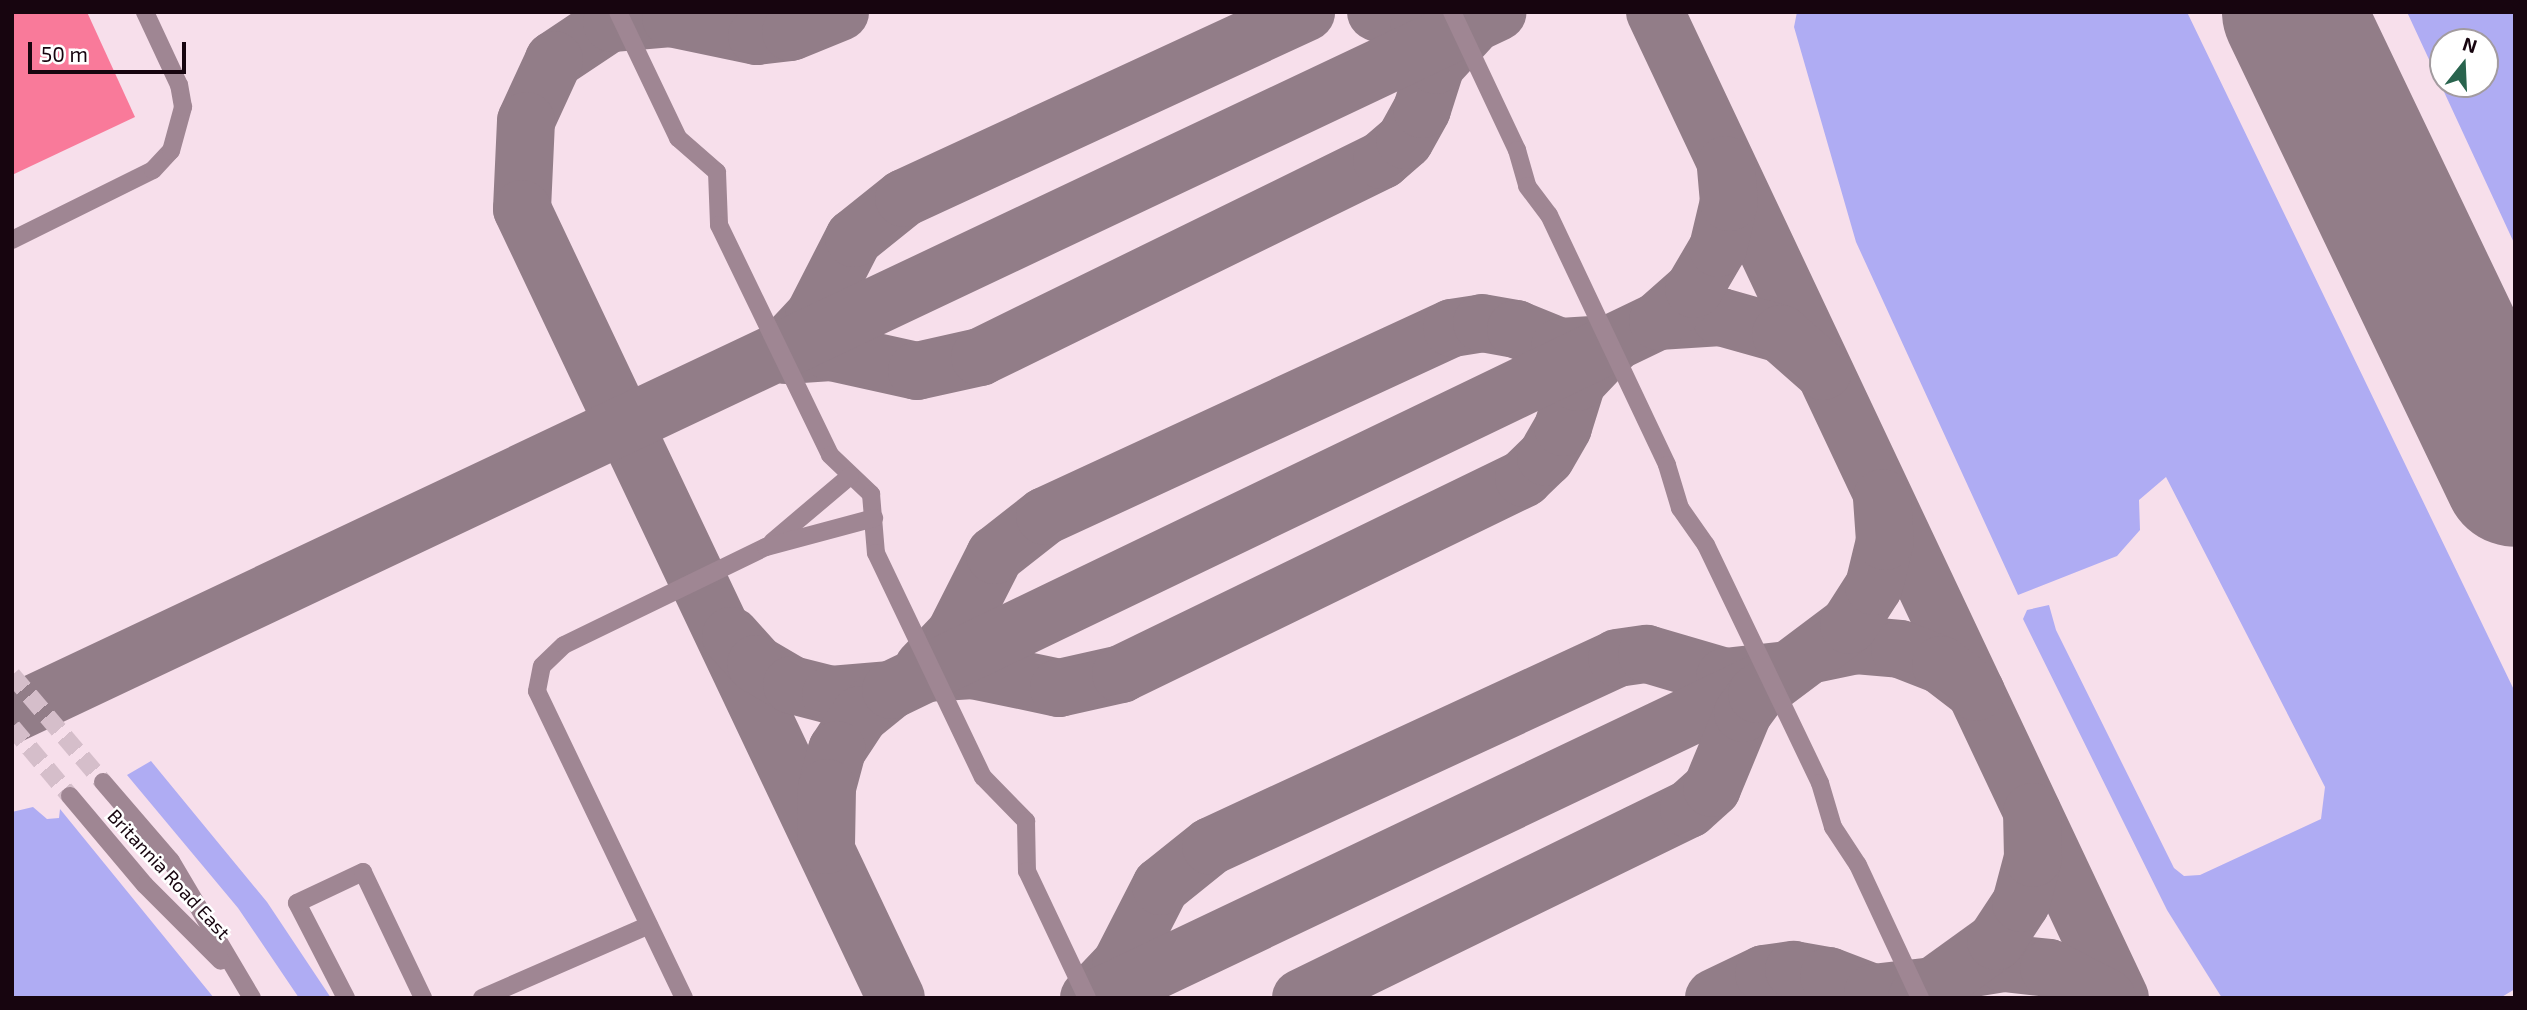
<!DOCTYPE html>
<style>
body{margin:0}
#map{position:relative;width:2527px;height:1010px;overflow:hidden;background:#f7dfeb;font-family:"Exo 2",sans-serif}
div>[style]{position:absolute}
.green>*{inset:0;background:#afacf3}
.taxiway>*{height:58px;margin:-29px;padding:0 29px;transform-origin:29px;border-radius:29px;background:#927d88}
.runway>*{height:142px;margin:-71px;padding:0 71px;transform-origin:71px;border-radius:71px;background:#927d88}
.building>*{inset:0;background:#f97a9a}
.minor-tunnel>*{height:18px;margin-top:-9px;transform-origin:0;background:repeating-linear-gradient(90deg,#d5beca 0 18px,transparent 0 27px)}
.minor>*{height:18px;margin:-9px;padding:0 9px;transform-origin:9px;border-radius:9px;background:#9f8693}
span{translate:-50% -50%;white-space:nowrap;text-align:center;line-height:1.15;-webkit-text-stroke:5px #fff;paint-order:stroke}
.street-label{font-size:19px;color:#17050f}
.frame{position:absolute;inset:0;border:14px solid #17050f;pointer-events:none}
.north{position:absolute;left:2429px;top:28px;width:70px;height:70px;box-sizing:border-box;background:#fff;border:2px solid #a29b9f;border-radius:50%;rotate:18deg;font-size:19px;font-weight:700;line-height:28px;text-align:center;color:#17050f}
.north::after{content:'';display:block;margin:auto;width:24px;height:32px;background:#29644e;clip-path:polygon(50% 0,100% 100%,50% 72%,0 100%)}
.scale{position:absolute;left:28px;top:42px;width:158px;height:32px;box-sizing:border-box;border:4px solid #17050f;border-top:0;padding-left:9px;font-size:21px;line-height:24px;white-space:nowrap;color:#17050f;-webkit-text-stroke:5px #fff;paint-order:stroke}
</style>
<div id="map">
<div class="green">
<i style="clip-path:polygon(1797px 12px,2187px 12px,2515px 692px,2515px 989px,2500px 998px,2222px 998px,2167px 910px,2023px 619px,2027px 610px,2049px 605px,2056px 630px,2174px 868px,2184px 876px,2200px 875px,2321px 819px,2325px 787px,2166px 477px,2139px 500px,2140px 530px,2117px 556px,2018px 595px,1856px 242px,1794px 27px)"></i>
<i style="clip-path:polygon(evenodd,2407px 12px,2515px 12px,2515px 245px,2407px 12px,2443px 42px,2485px 42px,2485px 84px,2443px 84px,2443px 42px)"></i>
<i style="clip-path:polygon(151px 761px,267px 902px,331px 998px,299px 998px,238px 908px,127px 775px)"></i>
<i style="clip-path:polygon(33px 807px,47px 819px,59px 818px,60px 809px,214px 998px,12px 998px,12px 812px)"></i>
</div>
<div class="taxiway">
<i style="left:626px;top:12px;width:87px;rotate:146.3deg"></i>
<i style="left:554px;top:60px;width:67px;rotate:114.7deg"></i>
<i style="left:526px;top:121px;width:88px;rotate:92.6deg"></i>
<i style="left:522px;top:209px;width:873px;rotate:64.64deg"></i>
<i style="left:1376px;top:12px;width:46px;rotate:21.6deg"></i>
<i style="left:1419px;top:29px;width:52px;rotate:-4.4deg"></i>
<i style="left:1655px;top:12px;width:1090px;rotate:64.75deg"></i>
<i style="left:612px;top:23px;width:59px;rotate:-4.8deg"></i>
<i style="left:671px;top:18px;width:88px;rotate:11.8deg"></i>
<i style="left:757px;top:36px;width:34px;rotate:-7deg"></i>
<i style="left:791px;top:32px;width:53px;rotate:-22.2deg"></i>
<i style="left:1658px;top:321px;width:63px;rotate:-3.6deg"></i>
<i style="left:1721px;top:317px;width:62px;rotate:15.8deg"></i>
<i style="left:1781px;top:334px;width:56px;rotate:41.4deg"></i>
<i style="left:783px;top:349px;width:45px;rotate:-46.8deg"></i>
<i style="left:814px;top:316px;width:88px;rotate:-62.9deg"></i>
<i style="left:854px;top:238px;width:64px;rotate:-38.7deg"></i>
<i style="left:904px;top:198px;width:443px;rotate:-24.8deg"></i>
<i style="left:786px;top:355px;width:45px;rotate:-3.8deg"></i>
<i style="left:831px;top:352px;width:88px;rotate:12.5deg"></i>
<i style="left:917px;top:371px;width:65px;rotate:-12.5deg"></i>
<i style="left:980px;top:357px;width:448px;rotate:-26.1deg"></i>
<i style="left:1382px;top:160px;width:30px;rotate:-41deg"></i>
<i style="left:1405px;top:140px;width:35px;rotate:-61deg"></i>
<i style="left:1422px;top:109px;width:46px;rotate:-72.3deg"></i>
<i style="left:1436px;top:65px;width:50px;rotate:-47.4deg"></i>
<i style="left:731px;top:636px;width:38px;rotate:48deg"></i>
<i style="left:756px;top:664px;width:42px;rotate:30.3deg"></i>
<i style="left:792px;top:685px;width:40px;rotate:14.4deg"></i>
<i style="left:831px;top:695px;width:60px;rotate:-4.8deg"></i>
<i style="left:891px;top:690px;width:40px;rotate:141deg"></i>
<i style="left:860px;top:715px;width:42px;rotate:123.3deg"></i>
<i style="left:837px;top:750px;width:39px;rotate:105deg"></i>
<i style="left:827px;top:788px;width:57px;rotate:91deg"></i>
<i style="left:1813px;top:654px;width:44px;rotate:-11.8deg"></i>
<i style="left:1856px;top:645px;width:44px;rotate:5.2deg"></i>
<i style="left:1900px;top:649px;width:44px;rotate:21.3deg"></i>
<i style="left:1941px;top:665px;width:44px;rotate:37.6deg"></i>
<i style="left:923px;top:668px;width:47px;rotate:-46.7deg"></i>
<i style="left:955px;top:634px;width:89px;rotate:-63.1deg"></i>
<i style="left:995px;top:555px;width:63px;rotate:-38deg"></i>
<i style="left:1045px;top:516px;width:448px;rotate:-24.8deg"></i>
<i style="left:1452px;top:328px;width:30px;rotate:-9deg"></i>
<i style="left:1482px;top:323px;width:35px;rotate:10deg"></i>
<i style="left:1516px;top:329px;width:48px;rotate:22.2deg"></i>
<i style="left:1560px;top:347px;width:49px;rotate:-3.5deg"></i>
<i style="left:925px;top:673px;width:48px;rotate:-3.6deg"></i>
<i style="left:973px;top:670px;width:88px;rotate:11.8deg"></i>
<i style="left:1059px;top:688px;width:64px;rotate:-12.7deg"></i>
<i style="left:1121px;top:674px;width:448px;rotate:-25.9deg"></i>
<i style="left:1524px;top:478px;width:30px;rotate:-44deg"></i>
<i style="left:1546px;top:457px;width:34px;rotate:-60deg"></i>
<i style="left:1563px;top:427px;width:47px;rotate:-72.7deg"></i>
<i style="left:1577px;top:382px;width:52px;rotate:-46.5deg"></i>
<i style="left:891px;top:690px;width:851px;rotate:-25.69deg"></i>
<i style="left:1658px;top:321px;width:48px;rotate:-41.6deg"></i>
<i style="left:1694px;top:289px;width:48px;rotate:-59.7deg"></i>
<i style="left:1718px;top:248px;width:47px;rotate:-76.6deg"></i>
<i style="left:1729px;top:202px;width:37px;rotate:-95deg"></i>
<i style="left:12px;top:714px;width:1643px;rotate:-25.29deg"></i>
<i style="left:1960px;top:970px;width:45px;rotate:-9deg"></i>
<i style="left:2004px;top:963px;width:45px;rotate:6.3deg"></i>
<i style="left:2049px;top:968px;width:65px;rotate:27.3deg"></i>
<i style="left:1089px;top:998px;width:47px;rotate:-46.7deg"></i>
<i style="left:1121px;top:964px;width:88px;rotate:-62.9deg"></i>
<i style="left:1161px;top:886px;width:64px;rotate:-38.7deg"></i>
<i style="left:1211px;top:846px;width:447px;rotate:-24.8deg"></i>
<i style="left:1617px;top:658px;width:30px;rotate:-8deg"></i>
<i style="left:1647px;top:654px;width:81px;rotate:16.4deg"></i>
<i style="left:1725px;top:677px;width:62px;rotate:-6.4deg"></i>
<i style="left:1097px;top:998px;width:747px;rotate:-25.43deg"></i>
<i style="left:1301px;top:998px;width:432px;rotate:-26deg"></i>
<i style="left:1689px;top:809px;width:31px;rotate:-42deg"></i>
<i style="left:1712px;top:788px;width:81px;rotate:-67.5deg"></i>
<i style="left:1743px;top:713px;width:24px;rotate:-54deg"></i>
<i style="left:1757px;top:694px;width:115px;rotate:-36.9deg"></i>
<i style="left:1849px;top:625px;width:46px;rotate:-57.3deg"></i>
<i style="left:1874px;top:586px;width:46px;rotate:-76.3deg"></i>
<i style="left:1885px;top:541px;width:43px;rotate:-94deg"></i>
<i style="left:1714px;top:998px;width:55px;rotate:-25.6deg"></i>
<i style="left:1764px;top:974px;width:30px;rotate:-8deg"></i>
<i style="left:1794px;top:970px;width:36px;rotate:10deg"></i>
<i style="left:1829px;top:976px;width:47px;rotate:21.1deg"></i>
<i style="left:1873px;top:993px;width:61px;rotate:-6.5deg"></i>
<i style="left:1917px;top:998px;width:97px;rotate:-35.8deg"></i>
<i style="left:1996px;top:941px;width:45px;rotate:-56.7deg"></i>
<i style="left:2021px;top:903px;width:47px;rotate:-75.1deg"></i>
<i style="left:2033px;top:858px;width:46px;rotate:-91.2deg"></i>
</div>
<div class="runway">
<i style="left:2293px;top:12px;width:514px;rotate:64.43deg"></i>
</div>
<div class="building">
<i style="clip-path:polygon(12px 12px,87px 12px,135px 117px,12px 175px)"></i>
</div>
<div class="minor-tunnel">
<i style="left:12px;top:675px;width:140px;rotate:49.6deg"></i>
<i style="left:12px;top:727px;width:90px;rotate:50deg"></i>
</div>
<div class="minor">
<i style="left:618px;top:12px;width:140px;rotate:64.5deg"></i>
<i style="left:678px;top:138px;width:52px;rotate:41.1deg"></i>
<i style="left:717px;top:172px;width:53px;rotate:87.8deg"></i>
<i style="left:719px;top:225px;width:255px;rotate:64.2deg"></i>
<i style="left:830px;top:455px;width:57px;rotate:43.6deg"></i>
<i style="left:871px;top:494px;width:59px;rotate:85.2deg"></i>
<i style="left:876px;top:553px;width:248px;rotate:64.5deg"></i>
<i style="left:983px;top:777px;width:62px;rotate:45.7deg"></i>
<i style="left:1026px;top:821px;width:50px;rotate:88.9deg"></i>
<i style="left:1027px;top:871px;width:140px;rotate:64.7deg"></i>
<i style="left:1452px;top:12px;width:153px;rotate:64.8deg"></i>
<i style="left:1517px;top:150px;width:37px;rotate:74deg"></i>
<i style="left:1527px;top:186px;width:36px;rotate:53deg"></i>
<i style="left:1549px;top:215px;width:276px;rotate:64.7deg"></i>
<i style="left:1667px;top:465px;width:45px;rotate:73.2deg"></i>
<i style="left:1680px;top:508px;width:45px;rotate:54.9deg"></i>
<i style="left:1706px;top:545px;width:264px;rotate:64.4deg"></i>
<i style="left:1820px;top:783px;width:46px;rotate:73.5deg"></i>
<i style="left:1833px;top:827px;width:45px;rotate:56.7deg"></i>
<i style="left:1858px;top:865px;width:147px;rotate:65deg"></i>
<i style="left:12px;top:240px;width:157px;rotate:-26.4deg"></i>
<i style="left:153px;top:170px;width:26px;rotate:-47deg"></i>
<i style="left:171px;top:151px;width:46px;rotate:-74.7deg"></i>
<i style="left:183px;top:107px;width:22px;rotate:-100deg"></i>
<i style="left:179px;top:85px;width:81px;rotate:-115deg"></i>
<i style="left:772px;top:542px;width:102px;rotate:-40.2deg"></i>
<i style="left:103px;top:782px;width:104px;rotate:49.3deg"></i>
<i style="left:171px;top:861px;width:159px;rotate:59.4deg"></i>
<i style="left:70px;top:796px;width:116px;rotate:49.9deg"></i>
<i style="left:145px;top:885px;width:107px;rotate:45deg"></i>
<i style="left:346px;top:998px;width:107px;rotate:-117.3deg"></i>
<i style="left:297px;top:903px;width:73px;rotate:-25.2deg"></i>
<i style="left:363px;top:872px;width:140px;rotate:64.5deg"></i>
<i style="left:482px;top:998px;width:182px;rotate:-23.6deg"></i>
<i style="left:684px;top:998px;width:340px;rotate:-115.6deg"></i>
<i style="left:537px;top:691px;width:25px;rotate:-79deg"></i>
<i style="left:542px;top:666px;width:30px;rotate:-44deg"></i>
<i style="left:564px;top:645px;width:225px;rotate:-25.9deg"></i>
<i style="left:766px;top:547px;width:112px;rotate:-15deg"></i>
</div>
<div class="street-label">
<span style="left:169px;top:874px;rotate:47deg">Britannia Road East</span>
</div>
<div class="frame"></div>
<div class="north">N</div>
<div class="scale">50 m</div>
</div>
